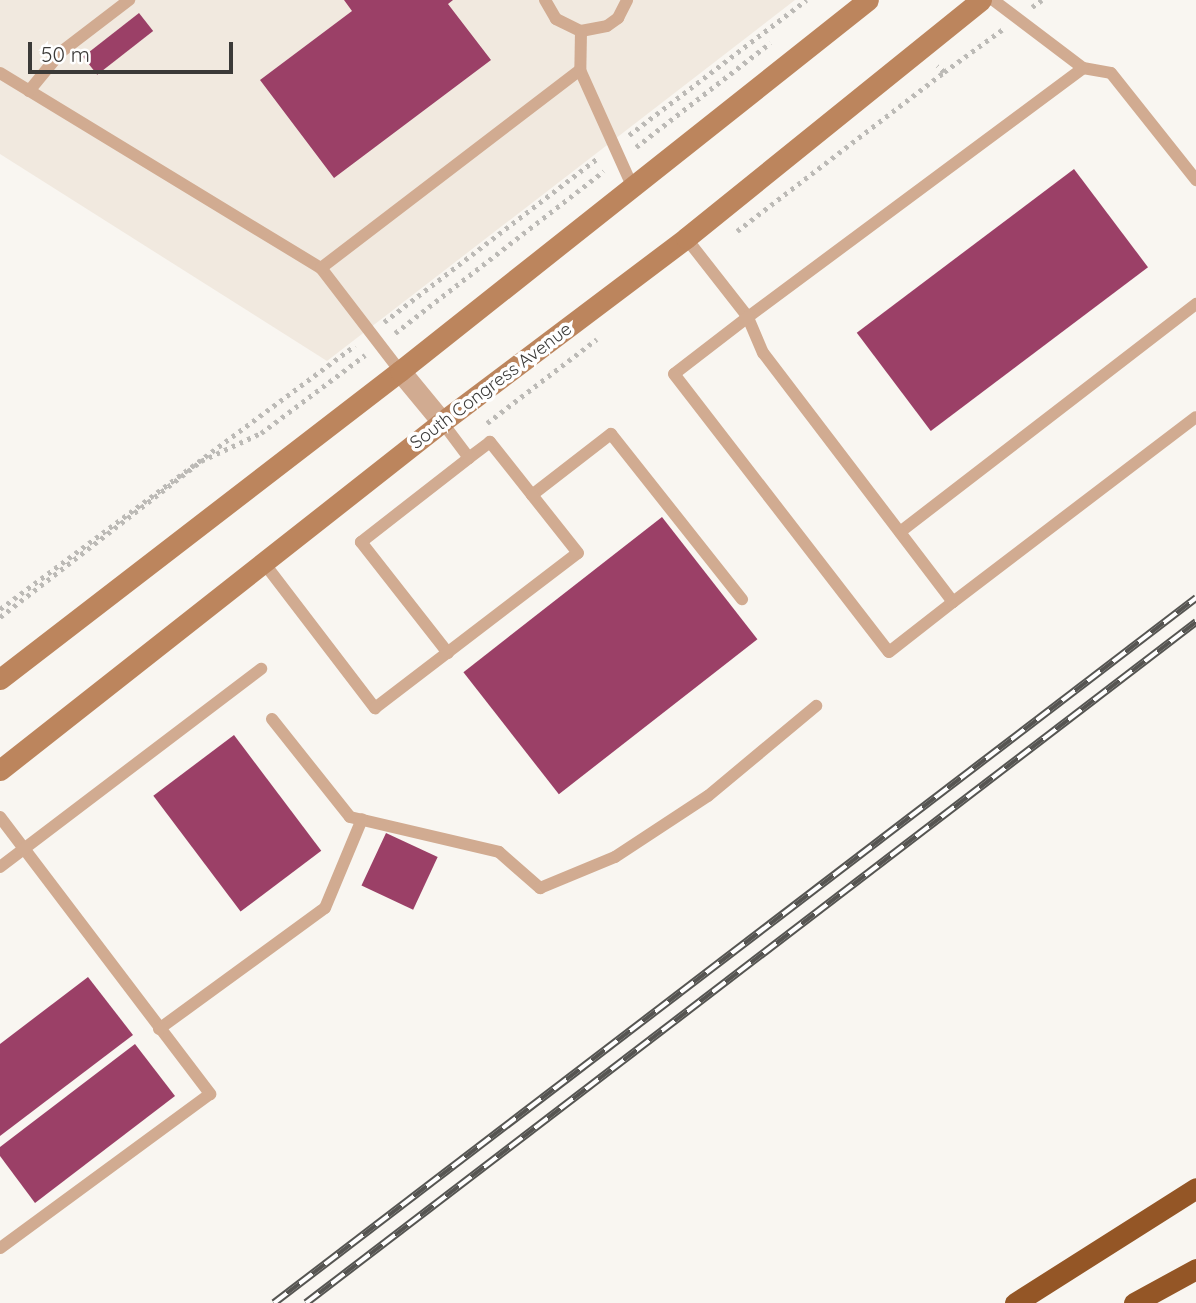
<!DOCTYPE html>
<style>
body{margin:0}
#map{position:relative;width:1196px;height:1303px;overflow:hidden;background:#f9f6f1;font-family:Quicksand,sans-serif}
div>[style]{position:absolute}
.built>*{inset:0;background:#f1e9df}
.building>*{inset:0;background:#9b4067;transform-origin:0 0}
.path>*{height:4.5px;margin-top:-2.25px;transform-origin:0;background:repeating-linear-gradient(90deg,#bcbab6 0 3.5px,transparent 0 8.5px)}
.lane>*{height:12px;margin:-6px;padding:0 6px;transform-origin:6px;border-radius:6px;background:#d1ab91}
.street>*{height:21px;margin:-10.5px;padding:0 10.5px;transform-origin:10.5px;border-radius:10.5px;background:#d1ab91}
.secondary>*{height:21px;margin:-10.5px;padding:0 10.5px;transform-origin:10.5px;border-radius:10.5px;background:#bc855d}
.highway>*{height:21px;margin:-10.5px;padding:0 10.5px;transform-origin:10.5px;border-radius:10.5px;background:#945626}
.rail>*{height:8px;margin-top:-4px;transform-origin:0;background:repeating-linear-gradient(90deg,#fff 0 16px,#565552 0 32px);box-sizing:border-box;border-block:2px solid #565552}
span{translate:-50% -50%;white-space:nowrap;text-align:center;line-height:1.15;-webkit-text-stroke:7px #fff;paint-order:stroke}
.street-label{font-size:18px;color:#3b3a38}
.scale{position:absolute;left:28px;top:42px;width:205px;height:32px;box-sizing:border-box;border:4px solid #3b3a38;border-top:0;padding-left:9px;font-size:21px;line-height:24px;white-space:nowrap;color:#3b3a38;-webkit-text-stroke:5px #fff;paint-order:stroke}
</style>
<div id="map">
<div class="built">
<i style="clip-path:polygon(0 0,795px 0,327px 361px,0 154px)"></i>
</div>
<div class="building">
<i style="clip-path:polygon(344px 0,453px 0,448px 4px,491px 60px,334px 178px,260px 80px,352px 11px)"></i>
<i style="left:139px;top:13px;width:23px;height:71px;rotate:52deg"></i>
<i style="left:1074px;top:169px;width:123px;height:272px;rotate:53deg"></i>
<i style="left:662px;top:517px;width:155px;height:252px;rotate:52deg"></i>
<i style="left:234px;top:735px;width:145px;height:101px;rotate:53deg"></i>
<i style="left:386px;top:833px;width:57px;height:58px;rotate:25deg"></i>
<i style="clip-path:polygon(88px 977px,133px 1035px,0 1136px,0 1044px)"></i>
<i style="clip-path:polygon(135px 1044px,175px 1096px,35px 1203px,0 1156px,0 1147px)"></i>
</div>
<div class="path">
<i style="left:1032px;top:7px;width:12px;rotate:-35deg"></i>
<i style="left:944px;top:72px;width:73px;rotate:-36.1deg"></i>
<i style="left:629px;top:135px;width:223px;rotate:-37.3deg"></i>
<i style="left:636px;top:147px;width:170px;rotate:-37.8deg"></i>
<i style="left:737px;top:231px;width:261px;rotate:-37.5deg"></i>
<i style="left:944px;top:72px;width:9px;rotate:-139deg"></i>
<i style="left:384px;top:322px;width:271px;rotate:-37.5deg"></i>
<i style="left:395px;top:333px;width:264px;rotate:-37.8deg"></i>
<i style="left:487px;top:423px;width:138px;rotate:-37.4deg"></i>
<i style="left:0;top:609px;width:442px;rotate:-36.6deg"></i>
<i style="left:0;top:617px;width:254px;rotate:-37.8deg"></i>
<i style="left:201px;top:461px;width:66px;rotate:-25deg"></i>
<i style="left:261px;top:433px;width:130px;rotate:-36.9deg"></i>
</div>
<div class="lane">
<i style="left:545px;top:0;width:22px;rotate:60deg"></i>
<i style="left:556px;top:19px;width:28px;rotate:26deg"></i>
<i style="left:581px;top:31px;width:26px;rotate:-11deg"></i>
<i style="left:607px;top:26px;width:14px;rotate:-36deg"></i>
<i style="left:618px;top:18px;width:20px;rotate:-63deg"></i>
<i style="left:581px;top:31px;width:39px;rotate:91deg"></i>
<i style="left:580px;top:70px;width:129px;rotate:65.8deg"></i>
<i style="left:1083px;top:68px;width:28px;rotate:10deg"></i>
<i style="left:1111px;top:73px;width:137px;rotate:51.5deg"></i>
<i style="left:0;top:73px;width:376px;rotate:31.3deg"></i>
<i style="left:321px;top:268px;width:130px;rotate:52.5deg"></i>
<i style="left:29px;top:91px;width:50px;rotate:-50.6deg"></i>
<i style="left:61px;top:52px;width:86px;rotate:-37.4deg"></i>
<i style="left:686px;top:238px;width:100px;rotate:51.9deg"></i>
<i style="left:748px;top:317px;width:417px;rotate:-36.6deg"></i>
<i style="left:1083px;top:68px;width:113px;rotate:-142.9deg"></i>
<i style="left:321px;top:268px;width:326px;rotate:-37.4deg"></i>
<i style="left:442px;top:422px;width:45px;rotate:53.1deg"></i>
<i style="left:469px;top:458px;width:137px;rotate:142.1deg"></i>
<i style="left:361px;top:542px;width:141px;rotate:51.9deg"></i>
<i style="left:532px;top:495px;width:100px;rotate:-37.7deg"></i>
<i style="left:611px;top:434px;width:211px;rotate:51.6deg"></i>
<i style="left:900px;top:532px;width:374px;rotate:-37.6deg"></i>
<i style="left:264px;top:563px;width:183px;rotate:52.6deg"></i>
<i style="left:375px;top:708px;width:255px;rotate:-37.4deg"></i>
<i style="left:578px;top:553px;width:142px;rotate:-128.4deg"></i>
<i style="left:490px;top:442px;width:26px;rotate:143deg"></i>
<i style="left:953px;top:602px;width:313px;rotate:-127.3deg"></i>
<i style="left:763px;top:353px;width:39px;rotate:-113deg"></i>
<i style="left:748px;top:317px;width:93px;rotate:142.4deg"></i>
<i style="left:674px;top:374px;width:351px;rotate:52.3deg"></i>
<i style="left:889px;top:652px;width:81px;rotate:-38deg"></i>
<i style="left:953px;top:602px;width:305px;rotate:-37.3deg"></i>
<i style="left:272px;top:719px;width:125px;rotate:51.5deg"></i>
<i style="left:350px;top:817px;width:153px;rotate:13.2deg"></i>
<i style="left:499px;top:852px;width:55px;rotate:41.3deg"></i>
<i style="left:540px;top:888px;width:81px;rotate:-22.5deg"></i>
<i style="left:615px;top:857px;width:111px;rotate:-33.3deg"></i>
<i style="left:708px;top:796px;width:141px;rotate:-39.8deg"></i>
<i style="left:0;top:817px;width:348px;rotate:52.8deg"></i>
<i style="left:210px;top:1094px;width:260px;rotate:143.7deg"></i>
<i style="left:0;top:867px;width:328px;rotate:-37.2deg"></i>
<i style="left:159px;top:1029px;width:205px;rotate:-36.1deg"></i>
<i style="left:325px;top:908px;width:96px;rotate:-67.4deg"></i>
</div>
<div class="street">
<i style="left:400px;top:371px;width:66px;rotate:50.5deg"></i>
</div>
<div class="secondary">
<i style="left:0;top:679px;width:505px;rotate:-37.6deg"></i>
<i style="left:400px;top:371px;width:597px;rotate:-38.41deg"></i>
<i style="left:0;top:770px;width:563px;rotate:-38.21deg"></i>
<i style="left:442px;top:422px;width:306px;rotate:-37deg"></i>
<i style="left:686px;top:238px;width:379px;rotate:-38.9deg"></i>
</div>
<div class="highway">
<i style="left:1015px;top:1303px;width:214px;rotate:-32.4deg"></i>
<i style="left:1134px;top:1303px;width:71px;rotate:-28.7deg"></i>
</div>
<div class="rail">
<i style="left:274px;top:1303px;width:1161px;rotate:-37.4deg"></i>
<i style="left:306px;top:1303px;width:1121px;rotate:-37.42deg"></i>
</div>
<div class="street-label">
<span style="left:491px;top:386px;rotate:-37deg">South Congress Avenue</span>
</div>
<div class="scale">50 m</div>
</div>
